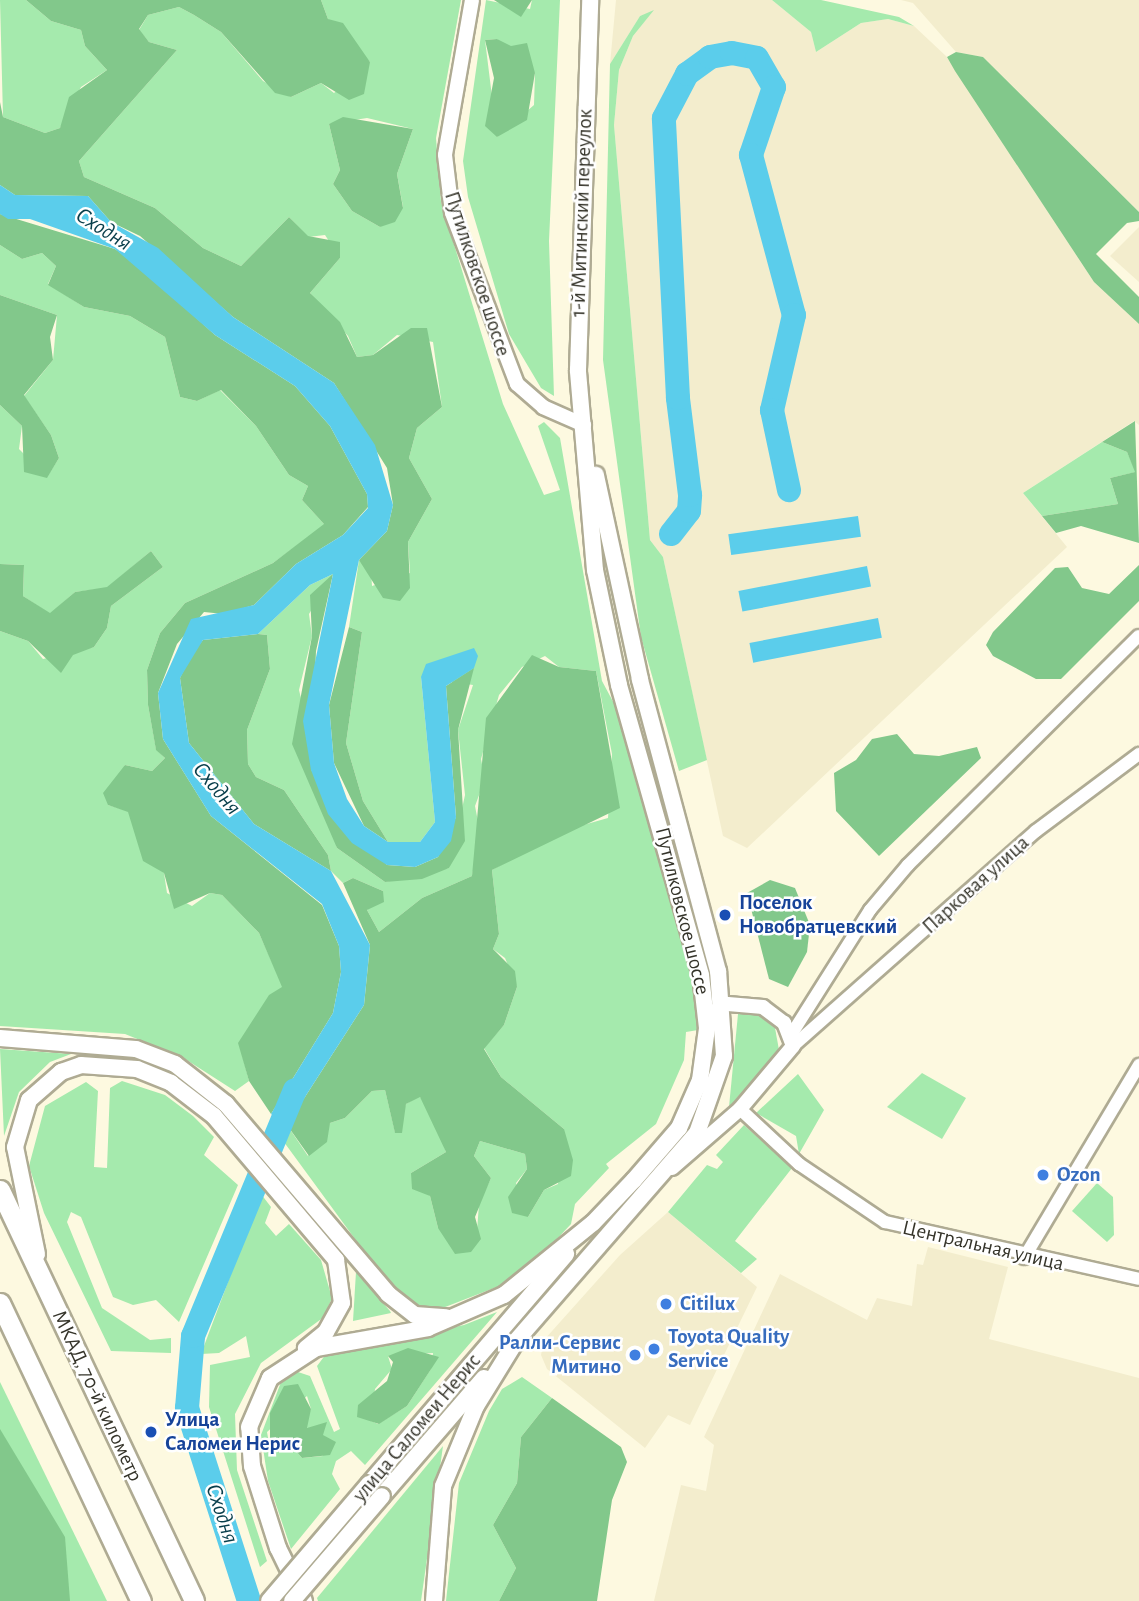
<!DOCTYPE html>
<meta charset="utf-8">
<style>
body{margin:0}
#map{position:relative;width:1139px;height:1601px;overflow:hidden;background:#fdf9e0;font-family:"Alegreya Sans",sans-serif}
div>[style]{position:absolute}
.built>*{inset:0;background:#f3edcd}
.green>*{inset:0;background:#a5eaad}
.forest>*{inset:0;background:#82c88b}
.water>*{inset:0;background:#5bcdeb;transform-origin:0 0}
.river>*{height:24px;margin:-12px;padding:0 12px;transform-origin:12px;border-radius:12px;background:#5bcdeb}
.roads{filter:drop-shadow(2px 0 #afab93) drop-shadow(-2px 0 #afab93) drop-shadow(0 2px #afab93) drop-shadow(0 -2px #afab93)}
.minor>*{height:12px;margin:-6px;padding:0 6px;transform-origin:6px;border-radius:6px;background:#fff}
.tertiary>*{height:14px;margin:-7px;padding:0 7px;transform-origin:7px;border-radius:7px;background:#fff}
.secondary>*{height:16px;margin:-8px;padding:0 8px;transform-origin:8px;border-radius:8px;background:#fff}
.trunk>*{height:19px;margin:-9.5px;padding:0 9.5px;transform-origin:9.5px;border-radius:9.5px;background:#fff}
.bridges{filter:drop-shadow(2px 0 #afab93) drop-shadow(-2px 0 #afab93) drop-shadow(0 2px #afab93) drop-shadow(0 -2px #afab93)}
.secondary-bridge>*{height:16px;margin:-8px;padding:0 8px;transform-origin:8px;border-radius:8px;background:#fff}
.dots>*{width:19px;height:19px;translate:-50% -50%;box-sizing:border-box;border:4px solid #fff;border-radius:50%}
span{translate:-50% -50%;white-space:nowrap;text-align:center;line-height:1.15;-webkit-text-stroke:5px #fff;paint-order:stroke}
.street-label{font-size:21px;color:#35342a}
.transit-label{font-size:21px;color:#164399;font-weight:700}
.left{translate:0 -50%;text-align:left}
.shop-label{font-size:21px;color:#366cbe;font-weight:700}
.right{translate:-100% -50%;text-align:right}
.water-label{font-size:23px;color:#083e4b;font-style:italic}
</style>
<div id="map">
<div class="built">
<i style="clip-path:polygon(616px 0,772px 0,811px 32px,816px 52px,861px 23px,888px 19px,914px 26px,947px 57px,1094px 282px,1139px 324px,1139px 425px,1134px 421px,1023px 493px,1067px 547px,747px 848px,723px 836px,663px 557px,650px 540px,614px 125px,619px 70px,633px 36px,652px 12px,640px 16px,610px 64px)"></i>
<i style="clip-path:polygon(901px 0,1139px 0,1139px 212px,983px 57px,956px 52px,913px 3px)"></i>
<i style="clip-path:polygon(1139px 227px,1139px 282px,1110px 256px)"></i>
<i style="clip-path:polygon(668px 1212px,757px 1287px,690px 1425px,668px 1415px,645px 1448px,547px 1369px,541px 1355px,544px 1340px,620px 1255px)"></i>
<i style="clip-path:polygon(928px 1247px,1008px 1267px,989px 1339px,1139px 1378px,1139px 1601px,654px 1601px,681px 1485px,706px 1491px,714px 1445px,704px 1437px,780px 1274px,867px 1320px,877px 1298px,912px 1306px,917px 1264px,923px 1265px)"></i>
</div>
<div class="green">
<i style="clip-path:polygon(0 0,26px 0,51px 21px,81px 30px,85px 46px,107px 70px,81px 87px,60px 128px,45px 133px,3px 117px)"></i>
<i style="clip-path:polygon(evenodd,321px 0,461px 0,436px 138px,441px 202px,503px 404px,544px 495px,560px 490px,538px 426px,544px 422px,560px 438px,602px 681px,617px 709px,680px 917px,696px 989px,698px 1030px,686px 1032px,684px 1060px,656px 1124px,606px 1164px,609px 1168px,575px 1204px,571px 1224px,542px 1255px,507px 1283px,440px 1309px,408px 1303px,385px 1280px,281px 1138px,287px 1125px,308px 1156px,330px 1123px,345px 1118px,372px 1091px,385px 1090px,395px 1132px,406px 1104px,419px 1096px,431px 1108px,446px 1152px,411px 1173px,430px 1196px,438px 1228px,477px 1231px,479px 1204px,491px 1178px,474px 1156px,480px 1141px,525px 1154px,527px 1169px,516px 1183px,528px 1217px,544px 1190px,558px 1184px,564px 1129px,501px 1077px,484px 1048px,504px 1025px,517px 987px,505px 958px,493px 949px,499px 934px,492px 870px,562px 831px,608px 818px,612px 754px,596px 671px,559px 667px,545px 656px,522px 667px,499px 695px,481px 759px,485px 779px,475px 806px,480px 832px,472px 876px,422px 898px,379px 932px,367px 910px,383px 891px,353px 878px,343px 883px,331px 871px,328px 855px,284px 790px,256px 777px,248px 764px,247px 730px,270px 669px,267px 635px,258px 634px,310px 585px,333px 574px,309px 614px,312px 636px,299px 690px,337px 848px,385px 882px,449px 868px,465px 795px,458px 730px,473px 685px,421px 677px,435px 822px,420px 842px,388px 842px,363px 801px,346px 743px,362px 632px,349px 627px,359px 560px,371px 571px,372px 586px,410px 573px,408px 542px,432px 499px,409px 458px,417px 428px,442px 407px,433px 342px,397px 335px,373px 355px,357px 357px,348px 336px,310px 293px,340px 258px,325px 235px,308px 237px,289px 217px,241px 266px,203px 248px,155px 208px,84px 177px,79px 161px,177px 50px,149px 42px,139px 30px,148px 15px,179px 7px,194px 15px,221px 32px,263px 81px,291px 97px,321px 83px,334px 93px,370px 62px,328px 19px,321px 0,367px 118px,413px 129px,397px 174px,403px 207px,380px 227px,352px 211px,333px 184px,340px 170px,329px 124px,367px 118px)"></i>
<i style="clip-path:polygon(evenodd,486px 0,530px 9px,532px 0,560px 0,549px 241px,554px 396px,541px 388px,509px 334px,468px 197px,463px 161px,486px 0,497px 39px,535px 73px,534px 105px,497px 137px,485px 40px,497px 39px)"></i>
<i style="clip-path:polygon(772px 0,821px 0,899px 17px,914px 26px,888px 19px,861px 23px,816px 52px,811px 32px)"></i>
<i style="clip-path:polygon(654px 10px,633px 36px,619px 70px,614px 125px,650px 540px,663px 557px,707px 760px,679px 771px,641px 637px,603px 360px,610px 64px,640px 16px)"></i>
<i style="clip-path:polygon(0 245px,22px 259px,42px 253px,56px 266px,48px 284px,84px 307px,130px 316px,165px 337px,180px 397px,197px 401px,220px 390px,256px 426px,289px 475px,308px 486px,302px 500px,325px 525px,273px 563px,185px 603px,160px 633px,147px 670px,148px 705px,156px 749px,165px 758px,152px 771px,125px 765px,108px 805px,128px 811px,164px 873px,167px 893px,192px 906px,210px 893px,222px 895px,259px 933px,283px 987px,239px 1043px,249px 1081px,235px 1091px,182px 1057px,125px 1034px,0 1026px,0 631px,28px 641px,43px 659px,94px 647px,107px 628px,111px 606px,163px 567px,151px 551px,107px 588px,75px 592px,50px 614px,23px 596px,24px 565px,0 564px,0 405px,22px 426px,19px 449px,47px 477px,59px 458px,51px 435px,24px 396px,53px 360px,57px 315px,0 295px)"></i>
<i style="clip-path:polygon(1102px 442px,1127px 452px,1136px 472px,1110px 478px,1118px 504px,1042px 516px,1023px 493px)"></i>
<i style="clip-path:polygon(756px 1013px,775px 1028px,779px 1050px,772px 1066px,729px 1107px,738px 1014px)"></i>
<i style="clip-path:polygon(0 1049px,71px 1054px,50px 1062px,19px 1092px,4px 1136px)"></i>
<i style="clip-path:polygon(922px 1073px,966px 1098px,942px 1139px,887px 1107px)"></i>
<i style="clip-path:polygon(798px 1074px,824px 1110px,799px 1154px,796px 1136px,756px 1113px)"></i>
<i style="clip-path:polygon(122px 1081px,165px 1095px,193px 1116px,214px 1137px,204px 1155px,238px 1185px,179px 1322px,156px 1300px,133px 1305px,113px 1297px,81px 1217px,71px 1212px,67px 1222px,102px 1308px,150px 1340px,171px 1338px,171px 1353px,111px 1351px,44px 1213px,29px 1166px,45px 1106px,86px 1082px,98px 1091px,94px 1167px,107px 1168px,110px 1088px)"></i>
<i style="clip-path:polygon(744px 1125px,792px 1168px,735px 1241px,757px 1259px,741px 1273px,668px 1212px,707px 1165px,717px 1169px,723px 1162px,716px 1155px)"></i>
<i style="clip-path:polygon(1097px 1183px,1113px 1197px,1114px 1235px,1107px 1242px,1072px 1211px)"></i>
<i style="clip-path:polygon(261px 1194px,271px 1207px,265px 1223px,276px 1236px,289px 1224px,321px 1260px,332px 1298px,324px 1317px,261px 1363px,235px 1414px,237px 1470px,267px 1561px,260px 1567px,209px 1407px,210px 1365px,250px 1357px,246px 1336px,219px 1353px,201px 1354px)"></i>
<i style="clip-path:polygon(356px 1272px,390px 1311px,391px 1313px,353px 1321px)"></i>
<i style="clip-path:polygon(evenodd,497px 1312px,365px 1465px,351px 1451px,336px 1461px,332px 1474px,340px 1489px,291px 1549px,268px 1481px,261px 1435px,281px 1382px,295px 1371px,310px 1376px,334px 1432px,340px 1429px,317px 1366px,326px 1354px,464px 1325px,497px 1312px,433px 1353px,431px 1369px,407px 1406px,378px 1424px,371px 1421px,375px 1389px,392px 1369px,388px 1356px,433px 1353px,497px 1312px,307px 1396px,311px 1409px,304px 1422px,323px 1456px,302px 1458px,289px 1443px,270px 1449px,267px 1432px,307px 1396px)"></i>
<i style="clip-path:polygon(522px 1377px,552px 1398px,521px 1437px,517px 1483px,493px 1525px,516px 1568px,499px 1601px,446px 1601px,459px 1483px,489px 1411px,502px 1389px)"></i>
<i style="clip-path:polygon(0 1382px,1px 1384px,107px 1601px,0 1601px)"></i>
<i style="clip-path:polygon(443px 1446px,421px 1601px,318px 1601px,317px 1598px)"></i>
</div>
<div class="forest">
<i style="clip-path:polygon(26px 0,321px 0,328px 19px,343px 23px,370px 62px,364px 94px,349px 100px,321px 83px,291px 97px,275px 93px,221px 32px,194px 15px,179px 7px,148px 15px,139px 29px,149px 42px,177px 50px,79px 161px,84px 177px,155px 208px,203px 248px,241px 266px,289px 217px,308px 236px,340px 242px,340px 258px,310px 293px,340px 322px,357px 357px,373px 355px,411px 328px,427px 328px,442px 407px,417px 428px,409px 458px,432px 499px,408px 542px,410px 588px,400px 601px,383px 598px,359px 560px,387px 531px,393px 505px,387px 468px,334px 383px,233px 317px,140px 236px,111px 222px,88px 196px,15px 195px,0 185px,0 102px,3px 117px,45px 133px,60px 128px,69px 97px,107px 70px,85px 46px,81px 30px,51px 21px)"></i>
<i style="clip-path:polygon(494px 0,532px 0,521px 17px)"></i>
<i style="clip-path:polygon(497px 39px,511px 46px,527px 43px,535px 73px,527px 120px,497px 137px,485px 126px,494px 78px,485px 40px)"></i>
<i style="clip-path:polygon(956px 52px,983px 57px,1139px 212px,1139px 221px,1127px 223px,1096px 254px,1139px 297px,1139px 324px,1094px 282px,955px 71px,947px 57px)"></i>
<i style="clip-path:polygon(343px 117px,413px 129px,397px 174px,403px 208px,395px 222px,380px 227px,352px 211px,333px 184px,340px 170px,329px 124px)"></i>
<i style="clip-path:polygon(0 214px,115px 249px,142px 269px,215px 335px,295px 386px,330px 426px,367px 494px,368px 507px,343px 535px,296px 564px,254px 605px,224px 614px,204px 612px,177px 644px,158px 693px,163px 739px,211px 816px,322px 905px,339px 946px,341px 972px,333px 1013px,271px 1114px,249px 1081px,238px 1043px,269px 995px,282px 987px,259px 933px,222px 895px,210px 893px,174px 909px,164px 873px,143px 861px,128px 812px,108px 805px,103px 793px,125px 765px,152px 771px,165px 758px,156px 750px,148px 705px,147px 670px,160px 633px,185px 603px,273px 563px,324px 524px,302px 500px,308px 486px,289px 475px,256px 426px,221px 390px,197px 401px,180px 397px,165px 337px,130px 316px,84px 307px,48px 285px,56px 266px,42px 253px,22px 259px,0 245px)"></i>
<i style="clip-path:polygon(0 295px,57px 315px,50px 337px,53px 360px,24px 395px,51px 435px,59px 458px,47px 478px,24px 472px,22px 426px,0 405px)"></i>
<i style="clip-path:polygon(1135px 421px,1139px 543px,1081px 526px,1056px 533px,1042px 516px,1118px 504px,1110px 478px,1135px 472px,1127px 452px,1102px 442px)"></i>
<i style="clip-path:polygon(151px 551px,163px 567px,111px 606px,107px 628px,94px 647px,73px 655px,61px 673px,28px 641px,0 631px,0 564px,24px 565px,23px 596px,50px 613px,75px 592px,107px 587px)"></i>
<i style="clip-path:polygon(1139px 565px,1139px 601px,1061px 679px,1036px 679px,993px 656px,986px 645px,993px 632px,1055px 568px,1068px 567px,1082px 588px,1109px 594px)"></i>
<i style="clip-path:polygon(333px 574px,316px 651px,311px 770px,387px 865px,415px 867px,438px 857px,456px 817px,446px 686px,474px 668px,458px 730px,465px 841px,449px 868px,422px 879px,385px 882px,337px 848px,292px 744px,312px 636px,310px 595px)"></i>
<i style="clip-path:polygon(349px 627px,362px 632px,346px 743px,363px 801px,388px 842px,364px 826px,334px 763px,329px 705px)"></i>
<i style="clip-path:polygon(258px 634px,267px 635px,270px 669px,247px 730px,248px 764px,256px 777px,284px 790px,328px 855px,331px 871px,254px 824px,189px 743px,180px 678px,191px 655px,203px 640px)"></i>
<i style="clip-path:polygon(532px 655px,559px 667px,596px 671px,620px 808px,492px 870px,499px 934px,493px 949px,515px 971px,517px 987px,504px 1025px,484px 1049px,501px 1077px,564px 1129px,573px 1160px,571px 1176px,544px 1190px,528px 1217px,512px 1213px,508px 1197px,527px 1169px,525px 1154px,480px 1141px,474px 1156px,491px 1178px,475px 1217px,481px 1239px,471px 1252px,455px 1254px,438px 1228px,430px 1196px,412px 1189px,411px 1173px,446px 1152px,420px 1097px,406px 1104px,402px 1133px,395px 1133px,385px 1090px,372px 1091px,345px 1118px,330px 1123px,327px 1142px,309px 1156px,287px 1125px,364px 1005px,370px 945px,343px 883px,353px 878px,383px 891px,384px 902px,367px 910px,379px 932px,422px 898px,472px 876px,486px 718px)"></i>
<i style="clip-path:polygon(897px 734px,914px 754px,939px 756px,977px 747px,981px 758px,879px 856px,836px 811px,834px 773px,856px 760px,872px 739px)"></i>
<i style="clip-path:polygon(770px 880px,795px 888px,810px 925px,807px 952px,788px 987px,769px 979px,747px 893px)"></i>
<i style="clip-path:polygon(408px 1348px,439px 1357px,407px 1406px,379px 1424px,357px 1417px,358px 1405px,387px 1381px,393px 1362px,388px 1356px)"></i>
<i style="clip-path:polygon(298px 1384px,311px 1409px,307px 1428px,327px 1422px,323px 1435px,336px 1442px,330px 1455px,302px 1458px,289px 1443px,270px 1449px,270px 1413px,284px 1386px)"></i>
<i style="clip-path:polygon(552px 1398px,621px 1447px,627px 1462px,612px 1500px,597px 1601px,499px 1601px,516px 1568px,493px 1525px,517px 1483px,521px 1437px)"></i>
<i style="clip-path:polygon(0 1429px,65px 1537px,70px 1601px,0 1601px)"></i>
</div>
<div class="water">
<i style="clip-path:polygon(0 185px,15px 195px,88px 196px,111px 222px,158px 248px,233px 317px,334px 383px,375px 445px,393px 505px,387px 531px,359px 560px,329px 705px,334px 763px,347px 799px,364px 826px,388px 842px,420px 842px,435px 822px,421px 677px,426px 664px,474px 648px,478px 656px,474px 668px,446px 686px,456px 817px,451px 841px,438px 857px,415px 867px,387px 865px,352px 843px,328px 814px,311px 770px,303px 721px,333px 574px,310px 585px,258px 634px,203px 640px,180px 678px,189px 743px,254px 824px,331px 871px,370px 945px,364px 1005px,287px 1125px,271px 1114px,333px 1013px,341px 972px,339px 946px,322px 904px,211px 816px,163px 739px,158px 693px,191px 619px,254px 605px,296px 564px,343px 535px,368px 508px,367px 494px,330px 426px,295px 386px,215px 335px,115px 249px,30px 219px,8px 219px,0 214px)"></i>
<i style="left:858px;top:516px;width:21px;height:131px;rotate:82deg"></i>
<i style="left:867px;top:566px;width:21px;height:131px;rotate:79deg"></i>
<i style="left:878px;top:618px;width:20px;height:131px;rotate:79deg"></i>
</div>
<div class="river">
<i style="left:671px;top:534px;width:29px;rotate:-52deg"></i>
<i style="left:689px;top:511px;width:16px;rotate:-86deg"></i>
<i style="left:690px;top:495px;width:98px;rotate:-97.1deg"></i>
<i style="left:678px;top:398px;width:280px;rotate:-92.9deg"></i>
<i style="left:664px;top:118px;width:50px;rotate:-62.4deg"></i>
<i style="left:687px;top:74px;width:29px;rotate:-36deg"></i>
<i style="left:710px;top:57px;width:22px;rotate:-10deg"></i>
<i style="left:732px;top:53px;width:25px;rotate:11deg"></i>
<i style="left:757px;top:58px;width:34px;rotate:60deg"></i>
<i style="left:774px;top:87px;width:72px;rotate:108.7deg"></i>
<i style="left:751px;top:155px;width:166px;rotate:75deg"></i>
<i style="left:794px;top:315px;width:98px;rotate:103deg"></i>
<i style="left:772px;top:410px;width:82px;rotate:78deg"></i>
<i style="left:249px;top:1601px;width:203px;rotate:-107.8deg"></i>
<i style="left:187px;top:1408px;width:72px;rotate:-85.2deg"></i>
<i style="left:193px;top:1336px;width:266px;rotate:-67.5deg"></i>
</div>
<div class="roads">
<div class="minor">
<i style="left:791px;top:1035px;width:148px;rotate:-57.7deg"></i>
<i style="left:870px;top:910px;width:59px;rotate:-49.8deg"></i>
<i style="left:908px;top:865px;width:325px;rotate:-44.8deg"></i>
<i style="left:793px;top:1046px;width:324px;rotate:-41.5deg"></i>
<i style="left:1036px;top:831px;width:129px;rotate:-36.8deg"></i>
<i style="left:740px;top:1109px;width:81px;rotate:43deg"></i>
<i style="left:799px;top:1164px;width:104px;rotate:34deg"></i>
<i style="left:885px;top:1222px;width:260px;rotate:12.6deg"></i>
<i style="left:1024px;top:1258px;width:225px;rotate:-59.2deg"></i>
</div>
<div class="tertiary">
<i style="left:472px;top:0;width:157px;rotate:99.9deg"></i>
<i style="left:445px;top:155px;width:58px;rotate:83.1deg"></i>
<i style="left:452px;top:213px;width:183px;rotate:69.2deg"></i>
<i style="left:517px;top:384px;width:35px;rotate:41deg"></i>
<i style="left:543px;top:407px;width:45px;rotate:23.7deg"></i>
<i style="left:672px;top:1168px;width:90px;rotate:-40.9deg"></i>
<i style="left:740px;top:1109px;width:82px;rotate:-49.9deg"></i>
<i style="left:793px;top:1046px;width:25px;rotate:-111deg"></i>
<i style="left:784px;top:1023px;width:26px;rotate:-143deg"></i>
<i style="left:763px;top:1007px;width:38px;rotate:-175deg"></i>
<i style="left:725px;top:1004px;width:14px;rotate:144deg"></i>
</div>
<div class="secondary">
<i style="left:0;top:1038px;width:136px;rotate:4.6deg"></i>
<i style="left:136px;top:1049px;width:42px;rotate:21deg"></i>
<i style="left:175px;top:1064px;width:65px;rotate:38.1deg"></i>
<i style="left:226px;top:1104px;width:250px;rotate:49.5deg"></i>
<i style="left:388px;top:1294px;width:34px;rotate:38deg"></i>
<i style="left:415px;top:1315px;width:31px;rotate:4deg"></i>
<i style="left:37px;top:1254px;width:109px;rotate:-101.6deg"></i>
<i style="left:15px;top:1147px;width:49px;rotate:-73.4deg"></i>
<i style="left:29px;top:1100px;width:43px;rotate:-41.2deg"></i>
<i style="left:61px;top:1072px;width:21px;rotate:-19deg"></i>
<i style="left:81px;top:1065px;width:56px;rotate:4.1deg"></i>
<i style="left:137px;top:1069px;width:37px;rotate:22deg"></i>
<i style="left:171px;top:1083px;width:54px;rotate:37.5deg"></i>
<i style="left:214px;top:1116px;width:189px;rotate:49.7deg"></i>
<i style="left:336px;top:1260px;width:43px;rotate:82.1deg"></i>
<i style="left:342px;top:1303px;width:33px;rotate:119deg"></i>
<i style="left:326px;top:1332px;width:26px;rotate:141deg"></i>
<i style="left:369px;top:1484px;width:303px;rotate:-49.4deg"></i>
<i style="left:382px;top:1496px;width:156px;rotate:-49.2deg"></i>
<i style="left:304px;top:1601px;width:59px;rotate:-116.1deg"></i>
<i style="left:278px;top:1548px;width:86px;rotate:-107.6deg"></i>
<i style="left:252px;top:1466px;width:39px;rotate:-94deg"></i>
<i style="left:249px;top:1427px;width:53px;rotate:-66.8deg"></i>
<i style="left:270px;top:1378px;width:55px;rotate:-33.1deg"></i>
<i style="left:316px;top:1348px;width:114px;rotate:-10.1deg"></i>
<i style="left:428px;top:1328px;width:83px;rotate:-23.5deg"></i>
<i style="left:504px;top:1295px;width:114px;rotate:-39deg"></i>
<i style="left:593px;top:1223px;width:59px;rotate:-46.4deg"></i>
<i style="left:634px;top:1180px;width:69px;rotate:-49.1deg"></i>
<i style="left:679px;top:1128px;width:52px;rotate:-66.4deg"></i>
<i style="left:700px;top:1080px;width:52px;rotate:-82.3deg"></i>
<i style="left:707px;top:1028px;width:53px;rotate:-96.5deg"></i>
<i style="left:701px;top:975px;width:301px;rotate:-105.8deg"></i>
<i style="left:619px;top:685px;width:117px;rotate:-101.8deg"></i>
<i style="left:595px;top:570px;width:201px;rotate:-94.9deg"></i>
<i style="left:578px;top:370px;width:370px;rotate:-88.1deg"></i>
<i style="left:434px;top:1601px;width:115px;rotate:-85.5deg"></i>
<i style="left:443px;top:1486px;width:87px;rotate:-67.6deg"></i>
<i style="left:476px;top:1406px;width:76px;rotate:-58.4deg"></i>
<i style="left:516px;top:1341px;width:276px;rotate:-49deg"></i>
<i style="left:697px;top:1133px;width:82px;rotate:-70.7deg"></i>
<i style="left:724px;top:1056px;width:85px;rotate:-94deg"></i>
<i style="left:718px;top:971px;width:302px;rotate:-105deg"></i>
<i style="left:640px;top:679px;width:209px;rotate:-102.2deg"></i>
</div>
<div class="trunk">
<i style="left:0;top:1190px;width:454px;rotate:64.7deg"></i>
<i style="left:0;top:1303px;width:330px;rotate:64.7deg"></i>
</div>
</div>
<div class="bridges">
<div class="secondary-bridge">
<i style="left:269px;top:1601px;width:154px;rotate:-49.5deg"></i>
<i style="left:292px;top:1601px;width:138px;rotate:-49.4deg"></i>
</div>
</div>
<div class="dots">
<i style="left:725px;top:915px;background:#1a4fb4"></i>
<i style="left:1043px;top:1175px;background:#3f7fe0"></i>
<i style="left:666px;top:1304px;background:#3f7fe0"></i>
<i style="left:654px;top:1349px;background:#3f7fe0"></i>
<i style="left:635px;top:1355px;background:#3f7fe0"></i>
<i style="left:151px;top:1432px;background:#1a4fb4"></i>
</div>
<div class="street-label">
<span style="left:582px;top:213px;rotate:-88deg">1-й Митинский переулок</span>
<span style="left:477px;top:274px;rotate:72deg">Путилковское шоссе</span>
<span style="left:976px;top:885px;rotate:-42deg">Парковая улица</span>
<span style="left:682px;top:911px;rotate:76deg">Путилковское шоссе</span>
<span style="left:983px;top:1246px;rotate:13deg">Центральная улица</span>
<span style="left:97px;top:1396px;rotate:65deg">МКАД, 70-й километр</span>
<span style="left:417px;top:1428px;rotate:-50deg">улица Саломеи Нерис</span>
</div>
<div class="transit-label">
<span class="left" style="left:739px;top:915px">Поселок<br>Новобратцевский</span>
<span class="left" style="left:165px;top:1432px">Улица<br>Саломеи Нерис</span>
</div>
<div class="shop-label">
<span class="left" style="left:1057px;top:1175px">Ozon</span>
<span class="left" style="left:680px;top:1304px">Citilux</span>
<span class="left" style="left:668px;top:1349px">Toyota Quality<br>Service</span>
<span class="right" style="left:621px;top:1355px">Ралли-Сервис<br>Митино</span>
</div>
<div class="water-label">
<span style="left:103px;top:230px;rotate:32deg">Сходня</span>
<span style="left:216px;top:789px;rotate:50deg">Сходня</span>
<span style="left:221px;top:1514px;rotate:72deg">Сходня</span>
</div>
</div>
